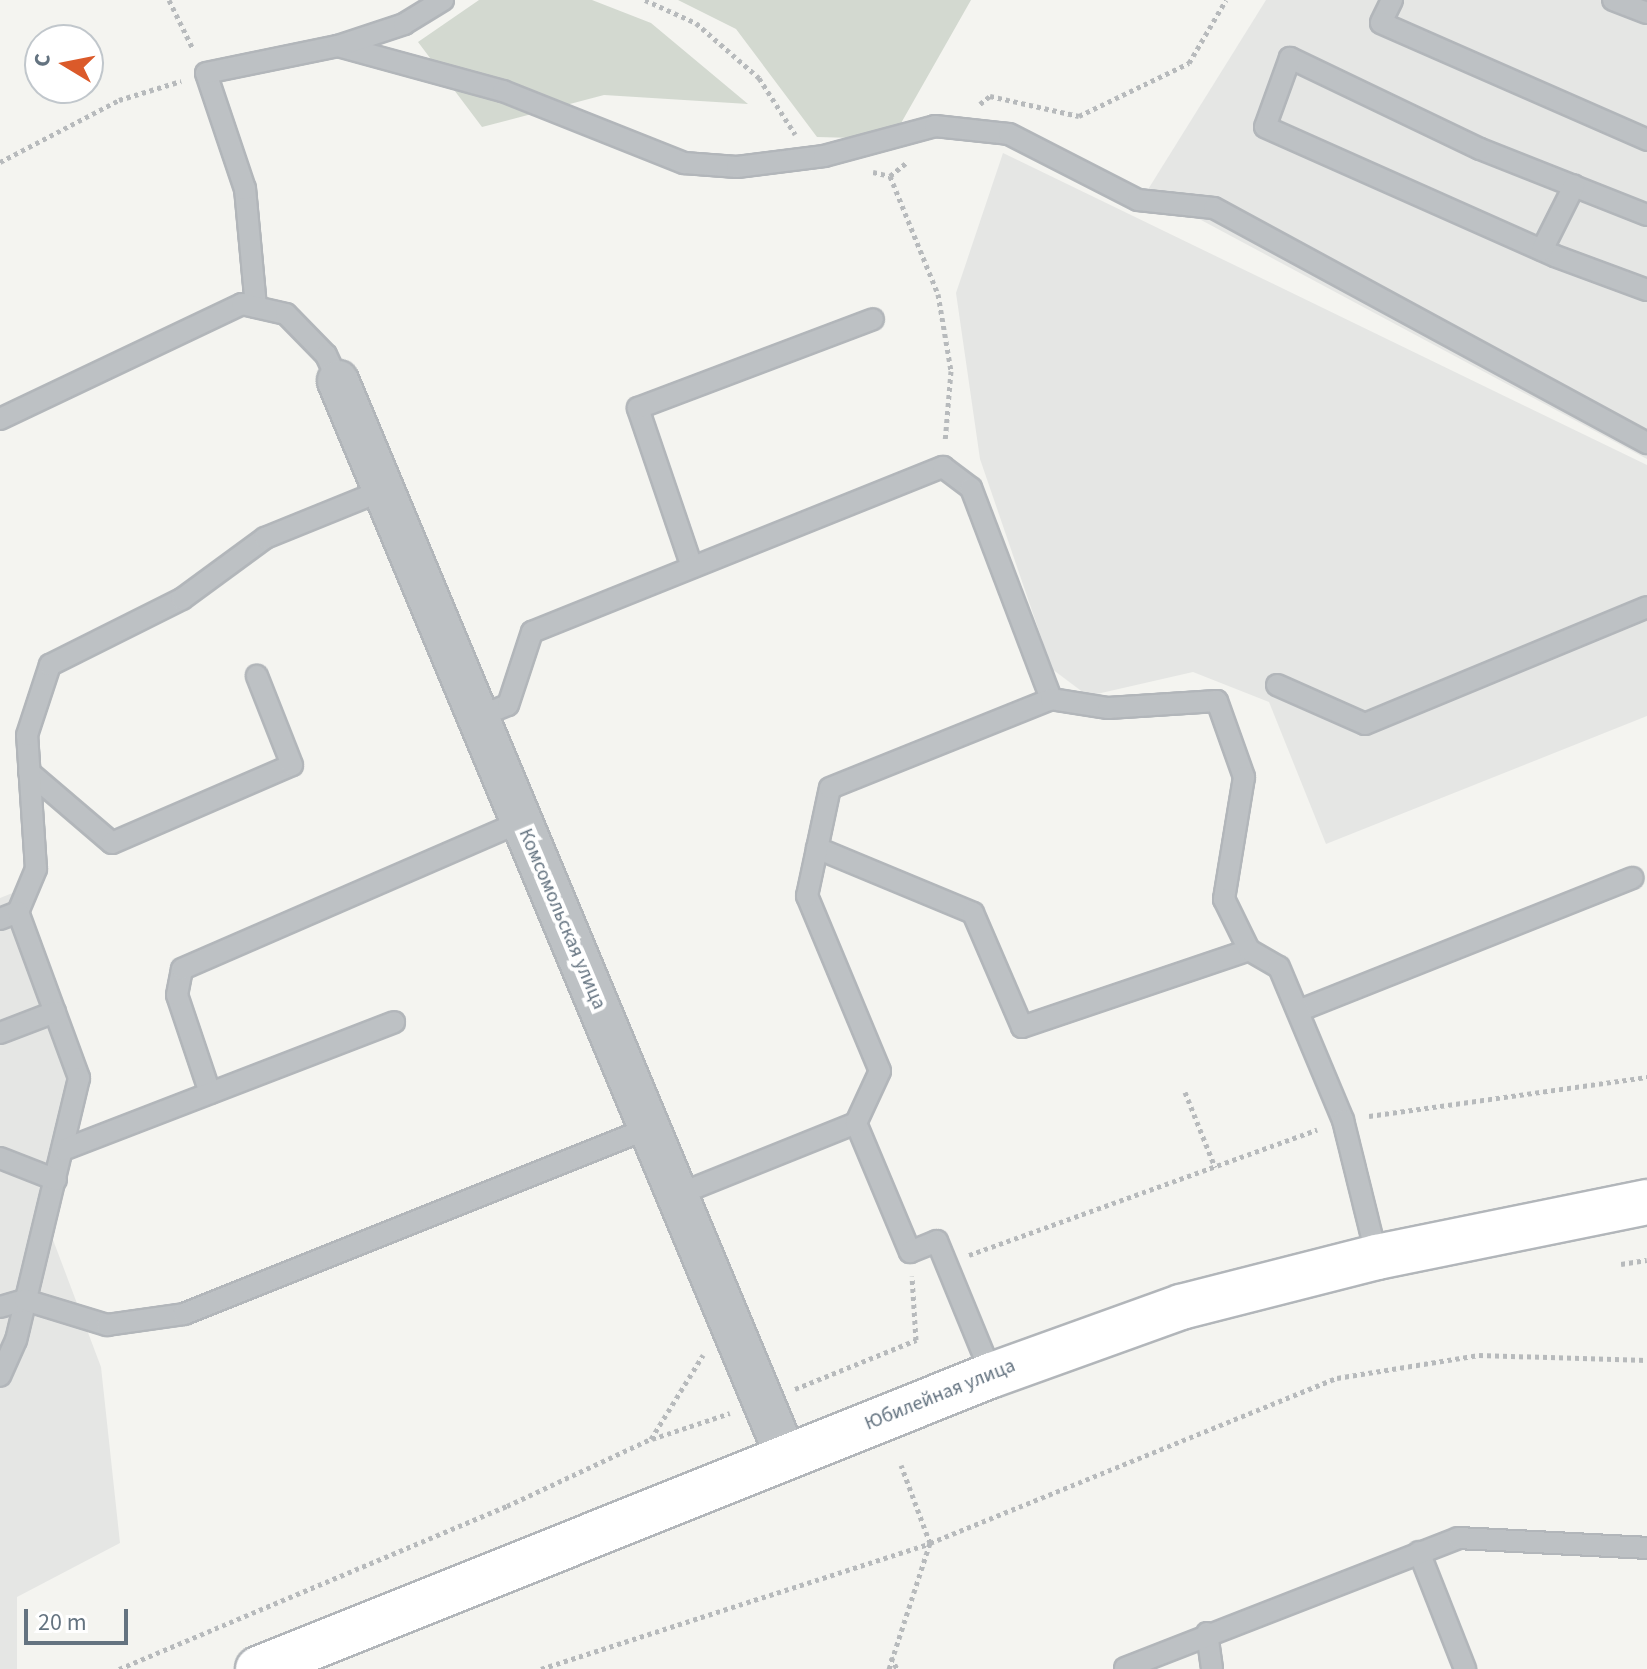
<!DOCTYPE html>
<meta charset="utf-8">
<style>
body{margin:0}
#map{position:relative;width:1647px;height:1669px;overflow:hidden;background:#f4f4f0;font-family:"Source Sans 3",sans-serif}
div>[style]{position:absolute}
.built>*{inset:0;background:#e5e6e4}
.green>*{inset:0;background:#d3d9d0}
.path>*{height:5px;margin-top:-2.5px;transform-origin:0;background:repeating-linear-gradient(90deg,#b7babc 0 4px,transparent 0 8px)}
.roads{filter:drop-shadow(2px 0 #b2b6ba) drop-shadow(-2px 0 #b2b6ba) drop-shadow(0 2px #b2b6ba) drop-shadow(0 -2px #b2b6ba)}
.lane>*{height:20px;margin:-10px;padding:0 10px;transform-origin:10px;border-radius:10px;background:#bdc1c4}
.street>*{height:40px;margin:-20px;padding:0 20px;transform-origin:20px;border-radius:20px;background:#bdc1c4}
.primary>*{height:44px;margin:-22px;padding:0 22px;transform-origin:22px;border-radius:22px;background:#fff}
span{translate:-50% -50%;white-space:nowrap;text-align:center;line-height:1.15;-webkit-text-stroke:8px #fff;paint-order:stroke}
.street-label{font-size:20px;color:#647380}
.north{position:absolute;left:24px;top:24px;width:80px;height:80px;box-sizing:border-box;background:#fff;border:2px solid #c1c7cc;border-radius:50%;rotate:280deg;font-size:22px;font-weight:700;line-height:32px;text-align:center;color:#647380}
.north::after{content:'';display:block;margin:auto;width:28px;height:36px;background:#db5a2a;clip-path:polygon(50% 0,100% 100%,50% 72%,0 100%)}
.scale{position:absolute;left:24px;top:1609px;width:104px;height:36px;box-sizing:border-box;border:4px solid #647380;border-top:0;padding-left:10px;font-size:24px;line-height:28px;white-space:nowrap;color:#647380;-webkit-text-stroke:6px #fff;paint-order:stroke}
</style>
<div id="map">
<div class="built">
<i style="clip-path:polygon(1266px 0,1647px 0,1647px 459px,1147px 191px)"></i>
<i style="clip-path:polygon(1003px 153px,1647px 465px,1647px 716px,1326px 844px,1269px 702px,1193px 672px,1088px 696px,1052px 669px,980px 459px,956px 293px)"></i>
<i style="clip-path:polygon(15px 892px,89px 1080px,41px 1208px,101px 1367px,120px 1543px,17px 1597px,17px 1669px,0 1669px,0 898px)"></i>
</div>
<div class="green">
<i style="clip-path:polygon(479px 0,592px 0,651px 23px,748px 104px,604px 95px,482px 127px,418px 42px)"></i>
<i style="clip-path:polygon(678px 0,971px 0,892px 139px,817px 137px,736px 29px)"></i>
</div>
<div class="path">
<i style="left:169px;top:0;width:55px;rotate:63.9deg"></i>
<i style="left:645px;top:0;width:56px;rotate:24.3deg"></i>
<i style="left:696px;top:23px;width:84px;rotate:41.1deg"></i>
<i style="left:759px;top:78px;width:67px;rotate:57.3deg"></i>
<i style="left:980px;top:104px;width:13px;rotate:-39deg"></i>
<i style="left:990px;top:96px;width:91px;rotate:12.7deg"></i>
<i style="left:1079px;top:116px;width:122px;rotate:-25.7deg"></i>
<i style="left:1189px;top:63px;width:73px;rotate:-59.6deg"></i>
<i style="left:0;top:162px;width:134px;rotate:-27.5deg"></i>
<i style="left:119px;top:100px;width:65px;rotate:-17deg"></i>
<i style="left:873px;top:172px;width:17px;rotate:13deg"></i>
<i style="left:890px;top:176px;width:21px;rotate:-39deg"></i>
<i style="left:890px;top:176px;width:127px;rotate:67.9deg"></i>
<i style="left:938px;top:294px;width:78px;rotate:80.4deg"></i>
<i style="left:951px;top:371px;width:71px;rotate:94.8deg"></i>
<i style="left:1185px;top:1092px;width:81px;rotate:68.2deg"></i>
<i style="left:1369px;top:1116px;width:281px;rotate:-8deg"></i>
<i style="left:969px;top:1255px;width:370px;rotate:-19.8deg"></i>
<i style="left:1621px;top:1264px;width:26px;rotate:-9deg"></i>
<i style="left:795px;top:1389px;width:131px;rotate:-22deg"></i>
<i style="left:916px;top:1340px;width:64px;rotate:-93.6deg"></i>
<i style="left:652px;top:1439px;width:82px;rotate:-18.4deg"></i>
<i style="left:891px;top:1657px;width:13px;rotate:63deg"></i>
<i style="left:119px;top:1669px;width:421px;rotate:-22.8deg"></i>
<i style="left:507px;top:1506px;width:159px;rotate:-25deg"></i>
<i style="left:651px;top:1439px;width:99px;rotate:-58.2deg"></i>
<i style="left:541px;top:1669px;width:409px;rotate:-17.9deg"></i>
<i style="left:930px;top:1543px;width:439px;rotate:-22.1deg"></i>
<i style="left:1337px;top:1378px;width:144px;rotate:-9.2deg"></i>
<i style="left:1479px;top:1355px;width:168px;rotate:1.7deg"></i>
<i style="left:889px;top:1669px;width:133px;rotate:-72deg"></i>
<i style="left:930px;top:1543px;width:83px;rotate:-110.4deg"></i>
</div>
<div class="roads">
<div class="lane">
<i style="left:1392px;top:0;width:25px;rotate:116deg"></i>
<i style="left:1381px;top:23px;width:291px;rotate:23.7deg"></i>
<i style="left:1613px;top:0;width:36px;rotate:21deg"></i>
<i style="left:338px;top:46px;width:171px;rotate:15.3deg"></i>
<i style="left:503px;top:91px;width:195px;rotate:21.7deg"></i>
<i style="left:684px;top:163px;width:53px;rotate:4.3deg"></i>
<i style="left:737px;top:167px;width:88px;rotate:-7.2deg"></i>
<i style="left:824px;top:156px;width:115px;rotate:-15.1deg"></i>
<i style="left:935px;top:126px;width:74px;rotate:6.2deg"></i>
<i style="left:1009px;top:134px;width:145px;rotate:27.1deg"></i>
<i style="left:1138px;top:200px;width:76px;rotate:6deg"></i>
<i style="left:1214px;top:208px;width:493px;rotate:28.5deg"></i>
<i style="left:1647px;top:215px;width:180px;rotate:-158.4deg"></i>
<i style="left:1480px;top:149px;width:211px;rotate:-154.4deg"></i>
<i style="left:1290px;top:58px;width:73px;rotate:109.9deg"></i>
<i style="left:1265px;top:127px;width:317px;rotate:24deg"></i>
<i style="left:1555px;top:256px;width:98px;rotate:20.3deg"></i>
<i style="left:1542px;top:250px;width:72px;rotate:-63.4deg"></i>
<i style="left:256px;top:307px;width:119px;rotate:-95.3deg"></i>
<i style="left:245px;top:189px;width:122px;rotate:-108.6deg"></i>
<i style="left:206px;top:73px;width:135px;rotate:-11.6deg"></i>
<i style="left:338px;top:46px;width:70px;rotate:-18.4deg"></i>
<i style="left:404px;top:24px;width:46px;rotate:-31.6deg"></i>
<i style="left:0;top:419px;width:268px;rotate:-25.4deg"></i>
<i style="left:242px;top:304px;width:45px;rotate:12.8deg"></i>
<i style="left:286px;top:314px;width:57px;rotate:45.7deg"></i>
<i style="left:326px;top:355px;width:29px;rotate:65deg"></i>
<i style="left:692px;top:567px;width:168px;rotate:-108.8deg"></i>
<i style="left:638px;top:408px;width:251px;rotate:-20.7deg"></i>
<i style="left:1277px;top:685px;width:96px;rotate:23.9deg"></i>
<i style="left:1365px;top:724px;width:305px;rotate:-22.5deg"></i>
<i style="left:478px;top:717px;width:32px;rotate:-22deg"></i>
<i style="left:508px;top:705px;width:77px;rotate:-71.8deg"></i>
<i style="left:532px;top:632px;width:443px;rotate:-21.9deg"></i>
<i style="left:943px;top:467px;width:35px;rotate:37deg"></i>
<i style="left:971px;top:488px;width:226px;rotate:69.2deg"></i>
<i style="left:29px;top:772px;width:109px;rotate:40.5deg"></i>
<i style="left:112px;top:843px;width:196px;rotate:-23.4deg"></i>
<i style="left:292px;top:765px;width:96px;rotate:-111.5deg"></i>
<i style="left:817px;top:848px;width:169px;rotate:22.6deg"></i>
<i style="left:973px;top:913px;width:124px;rotate:66.7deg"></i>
<i style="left:1022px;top:1027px;width:240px;rotate:-18.7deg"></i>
<i style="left:18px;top:912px;width:47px;rotate:-67.3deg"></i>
<i style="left:36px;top:869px;width:134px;rotate:-93.8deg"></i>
<i style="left:27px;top:735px;width:74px;rotate:-71.8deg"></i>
<i style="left:50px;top:665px;width:148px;rotate:-26.6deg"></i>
<i style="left:182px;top:599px;width:103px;rotate:-36.3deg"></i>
<i style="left:265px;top:538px;width:127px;rotate:-22.1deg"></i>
<i style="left:0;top:919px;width:19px;rotate:-21deg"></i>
<i style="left:18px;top:912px;width:177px;rotate:69.8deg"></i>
<i style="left:79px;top:1078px;width:269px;rotate:103.5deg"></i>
<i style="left:16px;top:1340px;width:39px;rotate:114deg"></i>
<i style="left:1298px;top:1011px;width:360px;rotate:-21.7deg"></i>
<i style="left:0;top:1033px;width:59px;rotate:-20.9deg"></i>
<i style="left:210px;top:1093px;width:103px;rotate:-108.6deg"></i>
<i style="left:177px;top:995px;width:26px;rotate:-79deg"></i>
<i style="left:182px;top:969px;width:371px;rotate:-23.5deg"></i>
<i style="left:856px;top:1123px;width:140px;rotate:67.3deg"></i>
<i style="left:910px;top:1252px;width:29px;rotate:-22deg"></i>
<i style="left:937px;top:1241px;width:145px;rotate:67.7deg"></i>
<i style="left:63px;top:1150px;width:355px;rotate:-21.1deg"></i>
<i style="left:0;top:1158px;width:60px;rotate:21.4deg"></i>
<i style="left:677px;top:1195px;width:193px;rotate:-21.9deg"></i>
<i style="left:856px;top:1123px;width:57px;rotate:-65.2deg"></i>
<i style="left:880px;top:1071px;width:190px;rotate:-112.6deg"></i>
<i style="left:807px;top:896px;width:110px;rotate:-78deg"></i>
<i style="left:830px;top:788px;width:238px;rotate:-21.9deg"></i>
<i style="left:1051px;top:699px;width:58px;rotate:9deg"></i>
<i style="left:1108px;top:708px;width:109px;rotate:-3.7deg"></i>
<i style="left:1217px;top:701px;width:81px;rotate:70.4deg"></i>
<i style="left:1244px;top:777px;width:124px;rotate:99.3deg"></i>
<i style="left:1224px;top:899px;width:57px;rotate:63.9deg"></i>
<i style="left:1249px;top:950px;width:34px;rotate:30deg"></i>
<i style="left:1279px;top:967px;width:166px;rotate:67.3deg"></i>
<i style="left:1343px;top:1120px;width:141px;rotate:76.1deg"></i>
<i style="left:0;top:1307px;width:26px;rotate:-16deg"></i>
<i style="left:25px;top:1300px;width:86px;rotate:17deg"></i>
<i style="left:107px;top:1325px;width:78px;rotate:-8.1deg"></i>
<i style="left:184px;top:1314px;width:501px;rotate:-21.8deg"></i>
<i style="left:1419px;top:1552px;width:126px;rotate:68.5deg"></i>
<i style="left:1207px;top:1633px;width:36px;rotate:82deg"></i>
<i style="left:1125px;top:1668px;width:357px;rotate:-21.3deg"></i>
<i style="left:1458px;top:1538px;width:189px;rotate:3deg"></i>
</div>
<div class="street">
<i style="left:338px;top:381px;width:1165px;rotate:67.38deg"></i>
</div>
<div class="primary">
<i style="left:258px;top:1669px;width:791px;rotate:-21.83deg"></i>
<i style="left:992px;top:1375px;width:201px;rotate:-19.8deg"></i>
<i style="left:1181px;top:1307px;width:202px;rotate:-14.3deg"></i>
<i style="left:1377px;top:1257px;width:276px;rotate:-11.5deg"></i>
</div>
</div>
<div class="street-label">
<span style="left:562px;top:919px;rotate:67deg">Комсомольская улица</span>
<span style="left:940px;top:1395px;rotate:-22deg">Юбилейная улица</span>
</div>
<div class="north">С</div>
<div class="scale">20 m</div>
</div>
